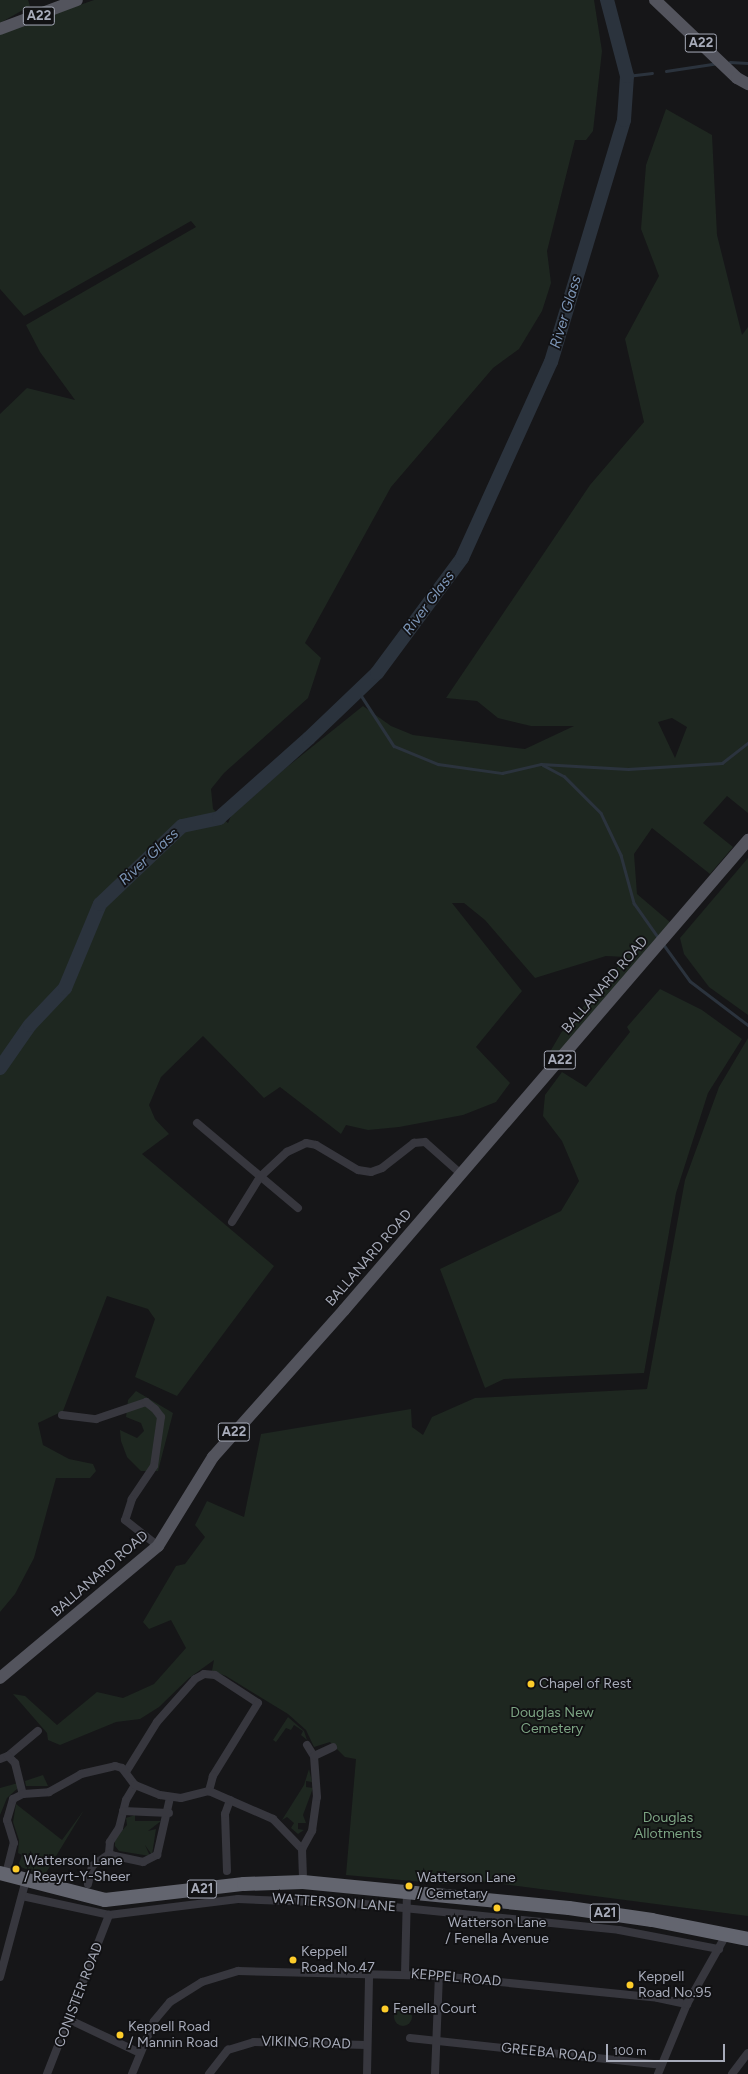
<!DOCTYPE html>
<style>
body{margin:0}
#map{position:relative;width:748px;height:2074px;overflow:hidden;background:#161618;font-family:Figtree,sans-serif}
div>[style]{position:absolute}
.green>*{inset:0;background:#1e2720}
.round{border-radius:50%}
.stream>*{height:2.5px;margin:-1.25px;padding:0 1.25px;transform-origin:1.25px;border-radius:1.25px;background:#2b333d}
.river>*{height:14px;margin:-7px;padding:0 7px;transform-origin:7px;border-radius:7px;background:#2b333d}
.street>*{height:8px;margin:-4px;padding:0 4px;transform-origin:4px;border-radius:4px;background:#37373e}
.primary>*{height:12px;margin:-6px;padding:0 6px;transform-origin:6px;border-radius:6px;background:#53545d}
.highway>*{height:14px;margin:-7px;padding:0 7px;transform-origin:7px;border-radius:7px;background:#63656f}
.dots>*{width:11px;height:11px;translate:-50% -50%;box-sizing:border-box;border:2px solid #111113;border-radius:50%}
span{translate:-50% -50%;white-space:nowrap;text-align:center;line-height:1.15;-webkit-text-stroke:3.5px #111113;paint-order:stroke}
.shield-label span{padding:1px 3px;background:#111113;border:1px solid;border-radius:3px;-webkit-text-stroke-width:0}
.shield-label{font-size:13px;color:#a7abb9;font-weight:700}
.street-label{font-size:14px;color:#a7abb9}
.poi-label{font-size:14px;color:#a7abb9}
.left{translate:0 -50%;text-align:left}
.park-label{font-size:14px;color:#7da584}
.water-label{font-size:15px;color:#7c95b6;font-style:italic}
.scale{position:absolute;left:606px;top:2044px;width:119px;height:18px;box-sizing:border-box;border:2px solid #a7abb9;border-top:0;padding-left:5px;font-size:12px;line-height:14px;white-space:nowrap;color:#a7abb9;-webkit-text-stroke:3px #111113;paint-order:stroke}
</style>
<div id="map">
<div class="green">
<i style="clip-path:polygon(0 0,28px 0,30px 6px,0 23px)"></i>
<i style="clip-path:polygon(evenodd,94px 0,594px 0,602px 51px,593px 131px,586px 140px,575px 140px,547px 251px,551px 283px,542px 311px,519px 349px,493px 368px,391px 487px,305px 643px,321px 658px,308px 698px,224px 773px,211px 789px,213px 809px,228px 823px,231px 816px,282px 771px,363px 706px,391px 726px,413px 735px,525px 749px,574px 726px,531px 726px,498px 718px,477px 701px,446px 698px,590px 485px,644px 422px,625px 339px,659px 276px,641px 229px,646px 165px,666px 109px,712px 135px,717px 235px,742px 335px,748px 327px,748px 813px,727px 796px,703px 823px,733px 847px,710px 874px,652px 828px,634px 854px,637px 894px,671px 923px,547px 1066px,544px 1062px,561px 1033px,626px 957px,606px 956px,535px 978px,485px 920px,464px 903px,452px 903px,522px 991px,476px 1047px,510px 1083px,496px 1102px,463px 1115px,399px 1127px,368px 1130px,346px 1125px,341px 1134px,280px 1087px,264px 1098px,203px 1036px,161px 1077px,149px 1105px,155px 1119px,169px 1134px,142px 1154px,274px 1266px,177px 1396px,135px 1377px,155px 1319px,148px 1309px,107px 1296px,63px 1411px,38px 1423px,43px 1445px,69px 1459px,93px 1464px,96px 1471px,90px 1478px,56px 1478px,34px 1558px,15px 1594px,0 1612px,0 414px,27px 388px,75px 400px,40px 352px,26px 325px,196px 227px,191px 221px,24px 316px,0 289px,0 33px,94px 0,672px 718px,687px 727px,675px 758px,658px 722px,672px 718px)"></i>
<i style="clip-path:polygon(748px 858px,748px 1015px,709px 987px,684px 954px,680px 938px)"></i>
<i style="clip-path:polygon(660px 989px,702px 1010px,742px 1039px,708px 1093px,676px 1193px,644px 1373px,504px 1379px,485px 1388px,440px 1269px,561px 1211px,579px 1181px,562px 1141px,543px 1116px,545px 1095px,562px 1072px,586px 1087px,630px 1032px,627px 1027px)"></i>
<i style="clip-path:polygon(748px 1038px,748px 1916px,464px 1879px,446px 1884px,346px 1875px,356px 1759px,345px 1757px,330px 1742px,314px 1747px,306px 1730px,288px 1714px,226px 1676px,212px 1671px,214px 1660px,189px 1678px,159px 1707px,140px 1719px,116px 1722px,60px 1745px,48px 1740px,47px 1733px,13px 1694px,25px 1696px,57px 1725px,97px 1692px,123px 1698px,154px 1684px,186px 1648px,171px 1620px,149px 1629px,143px 1622px,176px 1566px,185px 1564px,205px 1537px,195px 1525px,207px 1501px,244px 1517px,261px 1434px,411px 1409px,412px 1427px,423px 1435px,432px 1417px,475px 1398px,647px 1389px,685px 1180px,719px 1087px)"></i>
<i style="clip-path:polygon(136px 1391px,173px 1413px,158px 1471px,141px 1471px,127px 1457px,121px 1441px,120px 1430px,137px 1438px,144px 1431px,141px 1423px,126px 1417px,128px 1400px)"></i>
<i style="clip-path:polygon(288px 1717px,304px 1731px,307px 1740px,301px 1735px,303px 1731px,294px 1725px,291px 1730px,286px 1728px,276px 1742px,273px 1740px)"></i>
<i style="clip-path:polygon(309px 1769px,312px 1782px,306px 1781px,306px 1787px,313px 1788px,303px 1815px,306px 1823px,298px 1823px,298px 1829px,304px 1830px,298px 1834px,291px 1828px,294px 1823px,287px 1817px,282px 1820px,304px 1785px)"></i>
<i style="clip-path:polygon(43px 1775px,48px 1786px,26px 1786px,25px 1781px)"></i>
<i style="clip-path:polygon(18px 1783px,18px 1788px,7px 1798px,0 1815px,0 1788px)"></i>
<i style="clip-path:polygon(16px 1804px,62px 1840px,84px 1810px,44px 1876px,18px 1866px,22px 1855px,18px 1853px,19px 1840px,13px 1822px)"></i>
<i style="clip-path:polygon(135px 1815px,135px 1821px,161px 1821px,148px 1831px,156px 1829px,152px 1855px,145px 1845px,150px 1856px,119px 1851px,115px 1846px,115px 1839px,127px 1825px,126px 1818px)"></i>
<i class="round" style="left:394px;top:2008px;width:18px;height:18px"></i>
</div>
<div class="stream">
<i style="left:730px;top:62px;width:18px;rotate:3deg"></i>
<i style="left:666px;top:71px;width:48px;rotate:-8.5deg"></i>
<i style="left:627px;top:76px;width:25px;rotate:-7deg"></i>
<i style="left:357px;top:689px;width:68px;rotate:57deg"></i>
<i style="left:394px;top:746px;width:48px;rotate:22.2deg"></i>
<i style="left:438px;top:764px;width:65px;rotate:8deg"></i>
<i style="left:502px;top:773px;width:40px;rotate:-13deg"></i>
<i style="left:541px;top:764px;width:87px;rotate:3.3deg"></i>
<i style="left:628px;top:769px;width:94px;rotate:-3.7deg"></i>
<i style="left:722px;top:763px;width:33px;rotate:-38deg"></i>
<i style="left:543px;top:765px;width:24px;rotate:28deg"></i>
<i style="left:564px;top:776px;width:52px;rotate:45deg"></i>
<i style="left:601px;top:813px;width:47px;rotate:64.5deg"></i>
<i style="left:621px;top:855px;width:50px;rotate:74.8deg"></i>
<i style="left:634px;top:903px;width:42px;rotate:54.8deg"></i>
<i style="left:664px;top:945px;width:44px;rotate:54.2deg"></i>
<i style="left:690px;top:981px;width:73px;rotate:37.2deg"></i>
</div>
<div class="river">
<i style="left:0;top:1068px;width:52px;rotate:-55.1deg"></i>
<i style="left:30px;top:1025px;width:51px;rotate:-46.6deg"></i>
<i style="left:65px;top:988px;width:91px;rotate:-67.4deg"></i>
<i style="left:100px;top:904px;width:113px;rotate:-43.6deg"></i>
<i style="left:182px;top:826px;width:38px;rotate:-12deg"></i>
<i style="left:219px;top:818px;width:120px;rotate:-41.6deg"></i>
<i style="left:309px;top:738px;width:94px;rotate:-43.7deg"></i>
<i style="left:377px;top:673px;width:143px;rotate:-53.5deg"></i>
<i style="left:462px;top:558px;width:215px;rotate:-65.6deg"></i>
<i style="left:551px;top:362px;width:253px;rotate:-73.2deg"></i>
<i style="left:624px;top:120px;width:44px;rotate:-86.1deg"></i>
<i style="left:627px;top:76px;width:79px;rotate:-104.7deg"></i>
</div>
<div class="street">
<i style="left:197px;top:1123px;width:132px;rotate:40.1deg"></i>
<i style="left:232px;top:1222px;width:53px;rotate:-58.1deg"></i>
<i style="left:260px;top:1177px;width:37px;rotate:-43deg"></i>
<i style="left:287px;top:1152px;width:21px;rotate:-25deg"></i>
<i style="left:306px;top:1143px;width:10px;rotate:11deg"></i>
<i style="left:316px;top:1145px;width:49px;rotate:30.8deg"></i>
<i style="left:358px;top:1170px;width:13px;rotate:9deg"></i>
<i style="left:371px;top:1172px;width:12px;rotate:-20deg"></i>
<i style="left:382px;top:1168px;width:41px;rotate:-38deg"></i>
<i style="left:414px;top:1143px;width:11px;rotate:-5deg"></i>
<i style="left:425px;top:1142px;width:48px;rotate:41.6deg"></i>
<i style="left:62px;top:1415px;width:34px;rotate:7deg"></i>
<i style="left:96px;top:1419px;width:53px;rotate:-18.8deg"></i>
<i style="left:146px;top:1402px;width:11px;rotate:38deg"></i>
<i style="left:155px;top:1409px;width:10px;rotate:53deg"></i>
<i style="left:161px;top:1417px;width:49px;rotate:98.1deg"></i>
<i style="left:154px;top:1466px;width:40px;rotate:124deg"></i>
<i style="left:132px;top:1499px;width:22px;rotate:108deg"></i>
<i style="left:125px;top:1520px;width:42px;rotate:38.2deg"></i>
<i style="left:307px;top:1745px;width:13px;rotate:58deg"></i>
<i style="left:8px;top:1756px;width:39px;rotate:-40deg"></i>
<i style="left:0;top:1759px;width:9px;rotate:-21deg"></i>
<i style="left:8px;top:1756px;width:10px;rotate:45deg"></i>
<i style="left:15px;top:1763px;width:32px;rotate:76deg"></i>
<i style="left:126px;top:1772px;width:59px;rotate:-58.2deg"></i>
<i style="left:157px;top:1722px;width:57px;rotate:-48.5deg"></i>
<i style="left:195px;top:1679px;width:10px;rotate:-29deg"></i>
<i style="left:204px;top:1674px;width:11px;rotate:5deg"></i>
<i style="left:215px;top:1675px;width:51px;rotate:33.1deg"></i>
<i style="left:258px;top:1703px;width:86px;rotate:121.7deg"></i>
<i style="left:213px;top:1776px;width:16px;rotate:105deg"></i>
<i style="left:135px;top:1785px;width:17px;rotate:121deg"></i>
<i style="left:126px;top:1800px;width:29px;rotate:104deg"></i>
<i style="left:119px;top:1828px;width:17px;rotate:123deg"></i>
<i style="left:110px;top:1842px;width:12px;rotate:95deg"></i>
<i style="left:109px;top:1854px;width:6px;rotate:18deg"></i>
<i style="left:115px;top:1856px;width:29px;rotate:12deg"></i>
<i style="left:143px;top:1862px;width:16px;rotate:-27deg"></i>
<i style="left:157px;top:1855px;width:58px;rotate:-77.2deg"></i>
<i style="left:123px;top:1811px;width:46px;rotate:2.5deg"></i>
<i style="left:302px;top:1849px;width:21px;rotate:-61deg"></i>
<i style="left:312px;top:1831px;width:34px;rotate:-82deg"></i>
<i style="left:317px;top:1797px;width:41px;rotate:-94.2deg"></i>
<i style="left:314px;top:1756px;width:21px;rotate:-25deg"></i>
<i style="left:227px;top:1871px;width:57px;rotate:-92deg"></i>
<i style="left:225px;top:1814px;width:15px;rotate:-70deg"></i>
<i style="left:6px;top:1874px;width:32px;rotate:-76deg"></i>
<i style="left:14px;top:1843px;width:24px;rotate:-107deg"></i>
<i style="left:7px;top:1820px;width:22px;rotate:-74deg"></i>
<i style="left:13px;top:1799px;width:11px;rotate:-27deg"></i>
<i style="left:23px;top:1794px;width:26px;rotate:-4deg"></i>
<i style="left:49px;top:1792px;width:37px;rotate:-29deg"></i>
<i style="left:81px;top:1774px;width:35px;rotate:-13deg"></i>
<i style="left:115px;top:1766px;width:7px;rotate:16deg"></i>
<i style="left:122px;top:1768px;width:21px;rotate:53deg"></i>
<i style="left:135px;top:1785px;width:27px;rotate:22deg"></i>
<i style="left:160px;top:1795px;width:21px;rotate:8deg"></i>
<i style="left:181px;top:1798px;width:29px;rotate:-14deg"></i>
<i style="left:209px;top:1791px;width:70px;rotate:23.6deg"></i>
<i style="left:273px;top:1819px;width:42px;rotate:46deg"></i>
<i style="left:302px;top:1849px;width:33px;rotate:88deg"></i>
<i style="left:88px;top:1884px;width:18px;rotate:-77deg"></i>
<i style="left:92px;top:1866px;width:21px;rotate:-35deg"></i>
<i style="left:22px;top:1896px;width:89px;rotate:12.3deg"></i>
<i style="left:109px;top:1915px;width:130px;rotate:-7.1deg"></i>
<i style="left:238px;top:1899px;width:126px;rotate:2.3deg"></i>
<i style="left:364px;top:1904px;width:256px;rotate:5.8deg"></i>
<i style="left:619px;top:1930px;width:102px;rotate:10.8deg"></i>
<i style="left:405px;top:1974px;width:82px;rotate:-88.6deg"></i>
<i style="left:0;top:1977px;width:100px;rotate:-75deg"></i>
<i style="left:70px;top:2020px;width:77px;rotate:25.2deg"></i>
<i style="left:410px;top:2038px;width:252px;rotate:6.1deg"></i>
<i style="left:47px;top:2074px;width:171px;rotate:-68.7deg"></i>
<i style="left:132px;top:2074px;width:57px;rotate:-67.5deg"></i>
<i style="left:154px;top:2021px;width:25px;rotate:-50deg"></i>
<i style="left:170px;top:2002px;width:38px;rotate:-32deg"></i>
<i style="left:202px;top:1982px;width:38px;rotate:-17deg"></i>
<i style="left:238px;top:1971px;width:201px;rotate:1.4deg"></i>
<i style="left:439px;top:1976px;width:220px;rotate:5.7deg"></i>
<i style="left:658px;top:1998px;width:30px;rotate:12deg"></i>
<i style="left:209px;top:2074px;width:31px;rotate:-52deg"></i>
<i style="left:228px;top:2050px;width:27px;rotate:-17deg"></i>
<i style="left:254px;top:2042px;width:113px;rotate:1.5deg"></i>
<i style="left:367px;top:2074px;width:99px;rotate:-88.8deg"></i>
<i style="left:435px;top:2074px;width:98px;rotate:-87.7deg"></i>
<i style="left:658px;top:2074px;width:76px;rotate:-67.5deg"></i>
<i style="left:687px;top:2004px;width:79px;rotate:-60.5deg"></i>
<i style="left:732px;top:2074px;width:26px;rotate:-53deg"></i>
</div>
<div class="primary">
<i style="left:655px;top:0;width:113px;rotate:43.6deg"></i>
<i style="left:737px;top:78px;width:13px;rotate:29deg"></i>
<i style="left:0;top:29px;width:82px;rotate:-20.6deg"></i>
<i style="left:0;top:1678px;width:206px;rotate:-39.9deg"></i>
<i style="left:158px;top:1546px;width:105px;rotate:-58.3deg"></i>
<i style="left:213px;top:1457px;width:197px;rotate:-48.3deg"></i>
<i style="left:344px;top:1310px;width:620px;rotate:-49.32deg"></i>
</div>
<div class="highway">
<i style="left:0;top:1873px;width:108px;rotate:14.4deg"></i>
<i style="left:105px;top:1900px;width:140px;rotate:-6.6deg"></i>
<i style="left:244px;top:1884px;width:59px;rotate:-1.9deg"></i>
<i style="left:303px;top:1882px;width:267px;rotate:5.6deg"></i>
<i style="left:569px;top:1908px;width:84px;rotate:8.2deg"></i>
<i style="left:652px;top:1920px;width:98px;rotate:11.2deg"></i>
</div>
<div class="dots">
<i style="left:531px;top:1684px;background:#fdcc2a"></i>
<i style="left:16px;top:1869px;background:#fdcc2a"></i>
<i style="left:409px;top:1886px;background:#fdcc2a"></i>
<i style="left:497px;top:1908px;background:#fdcc2a"></i>
<i style="left:293px;top:1960px;background:#fdcc2a"></i>
<i style="left:630px;top:1985px;background:#fdcc2a"></i>
<i style="left:385px;top:2009px;background:#fdcc2a"></i>
<i style="left:120px;top:2035px;background:#fdcc2a"></i>
</div>
<div class="shield-label">
<span style="left:39px;top:16px">A22</span>
<span style="left:701px;top:43px">A22</span>
<span style="left:560px;top:1060px">A22</span>
<span style="left:234px;top:1432px">A22</span>
<span style="left:202px;top:1889px">A21</span>
<span style="left:605px;top:1913px">A21</span>
</div>
<div class="street-label">
<span style="left:605px;top:985px;rotate:-49deg">BALLANARD ROAD</span>
<span style="left:369px;top:1258px;rotate:-49deg">BALLANARD ROAD</span>
<span style="left:100px;top:1574px;rotate:-41deg">BALLANARD ROAD</span>
<span style="left:334px;top:1903px;rotate:4deg">WATTERSON LANE</span>
<span style="left:456px;top:1978px;rotate:5deg">KEPPEL ROAD</span>
<span style="left:79px;top:1995px;rotate:-69deg">CONISTER ROAD</span>
<span style="left:306px;top:2043px;rotate:2deg">VIKING ROAD</span>
<span style="left:549px;top:2053px;rotate:6deg">GREEBA ROAD</span>
</div>
<div class="poi-label">
<span class="left" style="left:539px;top:1684px">Chapel of Rest</span>
<span class="left" style="left:24px;top:1869px">Watterson Lane<br>/ Reayrt-Y-Sheer</span>
<span class="left" style="left:417px;top:1886px">Watterson Lane<br>/ Cemetary</span>
<span style="left:497px;top:1931px">Watterson Lane<br>/ Fenella Avenue</span>
<span class="left" style="left:301px;top:1960px">Keppell<br>Road No.47</span>
<span class="left" style="left:638px;top:1985px">Keppell<br>Road No.95</span>
<span class="left" style="left:393px;top:2009px">Fenella Court</span>
<span class="left" style="left:128px;top:2035px">Keppell Road<br>/ Mannin Road</span>
</div>
<div class="park-label">
<span style="left:552px;top:1721px">Douglas New<br>Cemetery</span>
<span style="left:668px;top:1826px">Douglas<br>Allotments</span>
</div>
<div class="water-label">
<span style="left:566px;top:312px;rotate:-73deg">River Glass</span>
<span style="left:429px;top:603px;rotate:-53deg">River Glass</span>
<span style="left:149px;top:857px;rotate:-43deg">River Glass</span>
</div>
<div class="scale">100 m</div>
</div>
